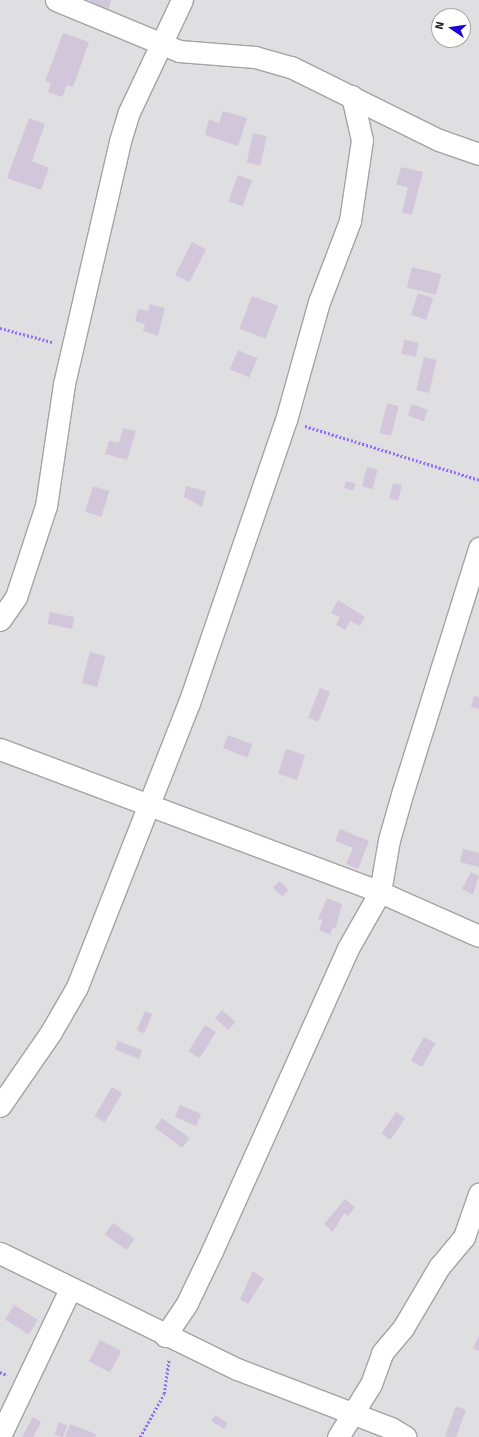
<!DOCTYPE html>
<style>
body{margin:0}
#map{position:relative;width:479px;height:1437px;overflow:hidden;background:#f0e8f2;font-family:Signika,sans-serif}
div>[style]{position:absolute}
.residential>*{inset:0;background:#dfdee0}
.building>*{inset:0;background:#d2c7da;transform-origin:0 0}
.path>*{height:2.5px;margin-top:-1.25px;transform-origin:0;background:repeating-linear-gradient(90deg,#906cff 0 2px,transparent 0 4px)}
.roads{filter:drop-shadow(1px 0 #a3a3a3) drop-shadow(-1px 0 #a3a3a3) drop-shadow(0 1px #a3a3a3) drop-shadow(0 -1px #a3a3a3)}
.minor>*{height:21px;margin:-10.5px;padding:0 10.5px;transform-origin:10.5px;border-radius:10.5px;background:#fff}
span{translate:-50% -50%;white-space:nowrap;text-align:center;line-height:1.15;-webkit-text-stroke:3px #fff;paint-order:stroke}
.north{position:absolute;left:431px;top:8px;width:40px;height:40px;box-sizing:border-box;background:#fff;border:1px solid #a7a7a7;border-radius:50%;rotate:283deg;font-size:11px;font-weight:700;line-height:16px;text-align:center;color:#222}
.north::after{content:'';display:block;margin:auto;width:14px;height:18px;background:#1e00d3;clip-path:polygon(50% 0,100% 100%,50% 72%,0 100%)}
</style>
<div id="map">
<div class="residential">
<i style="clip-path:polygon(evenodd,0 0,479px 0,479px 1437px,0 1437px,0 0,439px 16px,463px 16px,463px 40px,439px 40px,439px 16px)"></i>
</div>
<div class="building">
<i style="clip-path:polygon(90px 0,111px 0,107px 14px,88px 8px)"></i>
<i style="clip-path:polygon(63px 33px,89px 42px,73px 87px,67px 85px,62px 97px,48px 92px,51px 83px,45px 81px)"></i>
<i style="clip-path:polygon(223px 111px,247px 118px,238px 146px,205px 135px,209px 119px,219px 123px)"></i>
<i style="clip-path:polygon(29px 118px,45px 124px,32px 161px,49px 168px,41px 190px,7px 178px)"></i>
<i style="left:253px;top:133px;width:14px;height:30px;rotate:12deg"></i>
<i style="clip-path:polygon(401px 167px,423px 172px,412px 215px,402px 212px,408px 187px,396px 185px)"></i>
<i style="left:238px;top:175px;width:15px;height:28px;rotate:20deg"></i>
<i style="left:192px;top:242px;width:16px;height:37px;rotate:27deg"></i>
<i style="left:412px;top:267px;width:30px;height:21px;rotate:14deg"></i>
<i style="left:418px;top:293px;width:16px;height:23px;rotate:18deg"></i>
<i style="left:252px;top:296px;width:28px;height:35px;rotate:21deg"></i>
<i style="clip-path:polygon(150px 304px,165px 308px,158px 336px,143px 331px,145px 324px,135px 321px,138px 309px,148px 311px)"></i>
<i style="left:404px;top:340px;width:15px;height:14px;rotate:11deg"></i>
<i style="left:238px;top:350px;width:21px;height:21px;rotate:23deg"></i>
<i style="left:424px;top:357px;width:13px;height:34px;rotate:13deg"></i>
<i style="left:387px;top:403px;width:12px;height:31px;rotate:14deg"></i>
<i style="left:412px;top:404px;width:17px;height:12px;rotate:21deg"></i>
<i style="clip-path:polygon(123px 428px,136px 431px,127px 460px,105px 454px,109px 441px,119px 443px)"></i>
<i style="left:367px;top:467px;width:11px;height:20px;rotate:15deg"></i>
<i style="left:346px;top:481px;width:10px;height:7px;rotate:17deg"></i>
<i style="left:393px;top:483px;width:9px;height:16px;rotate:13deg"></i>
<i style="left:93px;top:486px;width:17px;height:27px;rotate:17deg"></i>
<i style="clip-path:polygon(186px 486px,206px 491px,202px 507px,184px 497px)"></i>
<i style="clip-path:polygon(338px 600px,365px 617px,360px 626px,350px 621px,345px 630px,336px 625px,340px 617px,331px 613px)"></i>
<i style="left:50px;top:612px;width:25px;height:12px;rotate:12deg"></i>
<i style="left:90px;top:652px;width:16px;height:32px;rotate:15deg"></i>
<i style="left:320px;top:688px;width:11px;height:32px;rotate:22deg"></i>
<i style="clip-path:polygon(474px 696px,479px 697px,479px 709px,471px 707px)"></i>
<i style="left:228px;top:735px;width:26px;height:14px;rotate:21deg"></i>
<i style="left:286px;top:749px;width:20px;height:26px;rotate:18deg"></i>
<i style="clip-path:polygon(340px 829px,369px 841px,358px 869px,346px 864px,353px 848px,335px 841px)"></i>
<i style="clip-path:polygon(463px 849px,479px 853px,479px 867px,460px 862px)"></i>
<i style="clip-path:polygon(471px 872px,479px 876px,473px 895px,462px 889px)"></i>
<i style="left:279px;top:881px;width:13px;height:9px;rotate:42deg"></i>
<i style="clip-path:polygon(327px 898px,342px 904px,336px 928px,333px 927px,330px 935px,319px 930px,323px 920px,318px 919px)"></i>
<i style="left:222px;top:1010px;width:18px;height:11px;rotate:41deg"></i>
<i style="left:145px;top:1011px;width:8px;height:21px;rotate:23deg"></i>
<i style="left:205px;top:1025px;width:13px;height:31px;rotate:32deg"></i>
<i style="left:424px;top:1037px;width:13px;height:27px;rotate:29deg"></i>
<i style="left:118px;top:1041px;width:26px;height:9px;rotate:21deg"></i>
<i style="left:112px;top:1087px;width:12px;height:34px;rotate:31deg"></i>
<i style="left:180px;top:1105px;width:23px;height:13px;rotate:23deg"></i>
<i style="left:396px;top:1112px;width:11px;height:26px;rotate:34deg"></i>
<i style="left:162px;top:1118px;width:34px;height:12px;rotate:36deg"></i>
<i style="clip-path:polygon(345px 1199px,355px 1207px,348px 1216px,344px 1213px,333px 1232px,324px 1224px)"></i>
<i style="left:113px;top:1223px;width:27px;height:14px;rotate:36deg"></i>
<i style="clip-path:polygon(253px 1271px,264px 1279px,248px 1304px,240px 1299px)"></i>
<i style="left:14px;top:1305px;width:28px;height:17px;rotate:32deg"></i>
<i style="clip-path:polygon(479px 1335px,479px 1351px,473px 1348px)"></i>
<i style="left:100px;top:1340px;width:24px;height:24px;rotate:28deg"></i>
<i style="clip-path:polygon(456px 1406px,466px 1410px,456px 1437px,449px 1437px,445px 1436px)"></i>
<i style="left:215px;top:1415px;width:15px;height:7px;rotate:32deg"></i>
<i style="clip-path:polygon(33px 1417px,41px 1422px,33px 1437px,22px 1437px)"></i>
<i style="left:59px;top:1422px;width:9px;height:13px;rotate:21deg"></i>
<i style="clip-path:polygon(70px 1424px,96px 1434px,95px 1437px,65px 1437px)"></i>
</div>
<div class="path">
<i style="left:0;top:328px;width:54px;rotate:15.1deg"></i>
<i style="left:305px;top:426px;width:182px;rotate:17.2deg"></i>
<i style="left:0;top:1372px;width:8px;rotate:23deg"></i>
<i style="left:140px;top:1437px;width:49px;rotate:-60.8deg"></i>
<i style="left:164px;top:1394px;width:35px;rotate:-82deg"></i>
</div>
<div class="roads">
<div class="minor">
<i style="left:56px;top:0;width:133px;rotate:22.5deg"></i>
<i style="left:179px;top:51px;width:76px;rotate:4.5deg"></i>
<i style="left:255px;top:57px;width:37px;rotate:16deg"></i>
<i style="left:291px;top:67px;width:165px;rotate:26.3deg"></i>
<i style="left:439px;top:140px;width:42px;rotate:19.3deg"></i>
<i style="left:0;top:620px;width:28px;rotate:-55deg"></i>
<i style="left:16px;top:597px;width:96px;rotate:-71.8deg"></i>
<i style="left:46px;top:506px;width:123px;rotate:-81.6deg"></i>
<i style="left:64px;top:384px;width:249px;rotate:-77deg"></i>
<i style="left:120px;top:141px;width:30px;rotate:-73deg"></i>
<i style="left:129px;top:112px;width:124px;rotate:-64.7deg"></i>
<i style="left:0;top:749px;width:406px;rotate:20.6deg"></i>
<i style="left:380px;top:892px;width:108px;rotate:24deg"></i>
<i style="left:0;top:1106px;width:90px;rotate:-55.4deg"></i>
<i style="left:51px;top:1032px;width:52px;rotate:-60deg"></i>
<i style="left:77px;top:987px;width:305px;rotate:-68.5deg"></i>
<i style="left:189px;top:703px;width:299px;rotate:-71.1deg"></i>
<i style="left:286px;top:420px;width:123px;rotate:-74.4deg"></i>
<i style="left:319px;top:302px;width:87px;rotate:-69.1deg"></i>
<i style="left:350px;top:221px;width:82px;rotate:-81.6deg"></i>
<i style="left:362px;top:140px;width:45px;rotate:-102.8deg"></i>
<i style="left:0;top:1253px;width:264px;rotate:26.1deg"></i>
<i style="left:237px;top:1369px;width:165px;rotate:21deg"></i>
<i style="left:391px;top:1428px;width:17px;rotate:31deg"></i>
<i style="left:165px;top:1336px;width:40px;rotate:-56deg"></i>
<i style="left:187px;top:1303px;width:58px;rotate:-64.3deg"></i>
<i style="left:212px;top:1251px;width:330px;rotate:-65.8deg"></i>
<i style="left:347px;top:950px;width:67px;rotate:-60.4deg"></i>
<i style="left:380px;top:892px;width:53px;rotate:-80.2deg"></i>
<i style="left:389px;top:840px;width:51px;rotate:-74.1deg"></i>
<i style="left:403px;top:791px;width:255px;rotate:-72.6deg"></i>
<i style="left:0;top:1436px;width:163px;rotate:-64.5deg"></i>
<i style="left:338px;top:1437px;width:62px;rotate:-58.1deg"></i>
<i style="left:371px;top:1384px;width:33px;rotate:-70deg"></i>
<i style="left:382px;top:1353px;width:33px;rotate:-50deg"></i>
<i style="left:403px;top:1328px;width:71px;rotate:-59.5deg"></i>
<i style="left:439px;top:1267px;width:39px;rotate:-50deg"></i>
<i style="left:464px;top:1237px;width:46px;rotate:-70.8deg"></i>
</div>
</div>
<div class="north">N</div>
</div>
